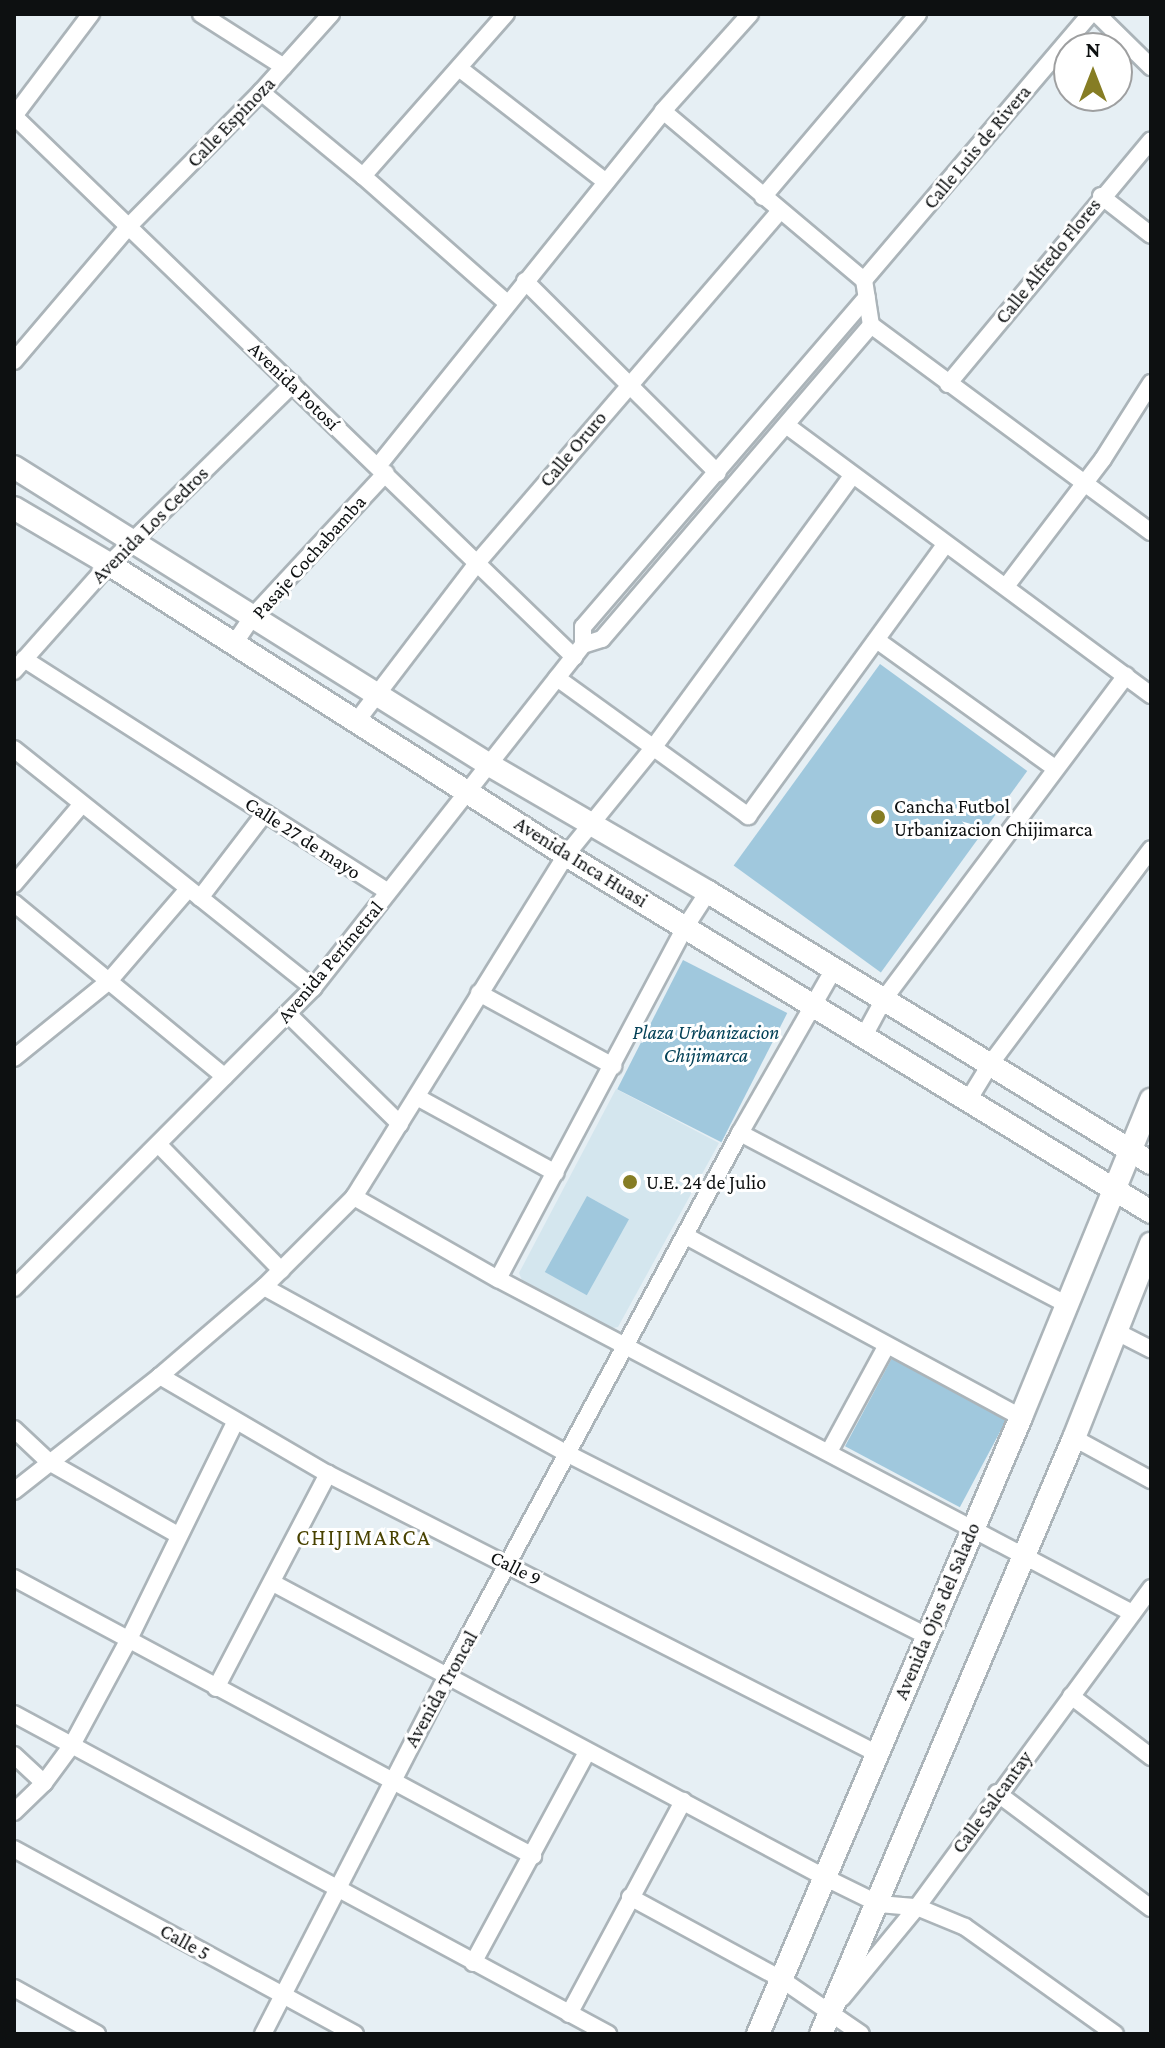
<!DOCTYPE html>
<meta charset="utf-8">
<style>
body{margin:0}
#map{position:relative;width:1165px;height:2048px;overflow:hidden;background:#e6eff4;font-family:"Crimson Pro",serif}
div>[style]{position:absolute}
.built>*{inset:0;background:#d4e6ee}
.green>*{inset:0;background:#a0c8dd;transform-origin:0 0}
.roads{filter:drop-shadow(2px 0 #abb4b9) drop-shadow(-2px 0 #abb4b9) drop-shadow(0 2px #abb4b9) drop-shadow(0 -2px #abb4b9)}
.minor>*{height:16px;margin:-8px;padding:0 8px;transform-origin:8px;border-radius:8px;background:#fff}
.tertiary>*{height:22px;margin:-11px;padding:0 11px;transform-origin:11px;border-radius:11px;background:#fff}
.dots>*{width:22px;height:22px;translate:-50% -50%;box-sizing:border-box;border:4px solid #fff;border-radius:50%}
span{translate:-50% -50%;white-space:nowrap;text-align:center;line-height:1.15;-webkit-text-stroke:6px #fff;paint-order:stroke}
.street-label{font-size:20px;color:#0d1011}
.poi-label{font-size:20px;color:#0d1011}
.left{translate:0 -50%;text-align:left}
.park-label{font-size:20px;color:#034157;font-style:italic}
.neighbourhood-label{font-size:22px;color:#484200;letter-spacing:2px}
.frame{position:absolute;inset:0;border:16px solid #0d1011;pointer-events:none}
.north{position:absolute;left:1053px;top:32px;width:80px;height:80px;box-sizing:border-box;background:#fff;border:2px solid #9e9fa0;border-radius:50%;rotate:0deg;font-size:22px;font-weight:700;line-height:32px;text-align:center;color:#0d1011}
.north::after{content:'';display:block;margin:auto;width:28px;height:36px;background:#867d24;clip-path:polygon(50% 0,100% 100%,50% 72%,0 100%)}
</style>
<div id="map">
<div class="built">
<i style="clip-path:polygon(616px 1089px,719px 1143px,618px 1327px,608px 1329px,524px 1285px,519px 1273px)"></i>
</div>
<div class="green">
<i style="left:880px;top:664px;width:182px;height:249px;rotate:36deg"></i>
<i style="left:683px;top:960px;width:117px;height:145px;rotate:27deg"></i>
<i style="left:587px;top:1196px;width:48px;height:87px;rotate:29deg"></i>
<i style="left:892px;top:1358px;width:130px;height:100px;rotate:28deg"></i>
</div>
<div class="roads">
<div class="minor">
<i style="left:201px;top:14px;width:98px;rotate:32.6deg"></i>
<i style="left:1097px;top:14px;width:76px;rotate:44.5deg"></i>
<i style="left:459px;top:68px;width:186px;rotate:37.8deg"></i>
<i style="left:261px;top:92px;width:132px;rotate:39.5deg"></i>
<i style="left:363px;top:176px;width:192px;rotate:41.4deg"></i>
<i style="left:663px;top:111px;width:263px;rotate:40.1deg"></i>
<i style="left:864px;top:280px;width:46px;rotate:81.2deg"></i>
<i style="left:871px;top:325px;width:348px;rotate:36.5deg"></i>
<i style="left:14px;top:116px;width:779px;rotate:44.01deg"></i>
<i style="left:14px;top:116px;width:128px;rotate:-53deg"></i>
<i style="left:363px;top:176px;width:216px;rotate:-48.6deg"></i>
<i style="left:1101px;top:196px;width:63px;rotate:38deg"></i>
<i style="left:763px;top:197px;width:240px;rotate:-49.7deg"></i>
<i style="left:864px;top:280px;width:349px;rotate:-49.6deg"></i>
<i style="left:525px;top:281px;width:272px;rotate:44.9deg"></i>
<i style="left:14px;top:361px;width:176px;rotate:-49.6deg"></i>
<i style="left:128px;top:227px;width:190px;rotate:-45.4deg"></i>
<i style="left:261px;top:92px;width:105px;rotate:-48.1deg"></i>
<i style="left:948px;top:384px;width:317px;rotate:-50.2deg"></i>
<i style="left:786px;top:425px;width:454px;rotate:36.5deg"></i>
<i style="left:378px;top:466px;width:455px;rotate:-51.2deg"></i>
<i style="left:663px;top:111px;width:130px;rotate:-48.1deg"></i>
<i style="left:1007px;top:585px;width:158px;rotate:-52.7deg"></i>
<i style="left:1103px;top:459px;width:90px;rotate:-57.7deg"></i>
<i style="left:878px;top:641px;width:218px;rotate:35.7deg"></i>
<i style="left:234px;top:644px;width:34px;rotate:-56deg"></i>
<i style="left:253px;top:616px;width:195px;rotate:-47.1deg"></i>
<i style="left:583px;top:645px;width:18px;rotate:-90deg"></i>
<i style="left:583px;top:627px;width:435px;rotate:-49.3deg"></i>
<i style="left:583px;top:645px;width:20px;rotate:-18deg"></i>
<i style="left:602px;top:639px;width:413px;rotate:-49.4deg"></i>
<i style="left:24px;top:659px;width:432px;rotate:32.6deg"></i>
<i style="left:14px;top:671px;width:143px;rotate:-48.4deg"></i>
<i style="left:109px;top:564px;width:257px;rotate:-44.4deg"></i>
<i style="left:557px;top:678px;width:236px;rotate:35.8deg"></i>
<i style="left:748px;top:816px;width:335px;rotate:-54deg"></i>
<i style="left:356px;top:722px;width:200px;rotate:-52.7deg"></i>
<i style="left:477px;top:563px;width:464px;rotate:-49.3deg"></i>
<i style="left:14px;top:749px;width:383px;rotate:38.6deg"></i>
<i style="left:14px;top:884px;width:105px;rotate:-49.6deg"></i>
<i style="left:200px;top:898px;width:107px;rotate:-52.6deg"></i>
<i style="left:14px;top:903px;width:273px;rotate:39.5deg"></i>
<i style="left:479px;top:993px;width:153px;rotate:28.6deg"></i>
<i style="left:288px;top:1014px;width:157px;rotate:44.5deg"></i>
<i style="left:864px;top:1036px;width:42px;rotate:-61.6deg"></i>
<i style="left:884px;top:999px;width:404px;rotate:-53.2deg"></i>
<i style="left:14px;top:1058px;width:122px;rotate:-39deg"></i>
<i style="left:109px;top:981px;width:121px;rotate:-49.3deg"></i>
<i style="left:417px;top:1097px;width:158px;rotate:28.7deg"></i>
<i style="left:969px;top:1099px;width:42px;rotate:-58.6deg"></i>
<i style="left:991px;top:1063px;width:267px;rotate:-53.2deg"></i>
<i style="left:740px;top:1133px;width:368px;rotate:27.7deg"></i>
<i style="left:159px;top:1145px;width:175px;rotate:45.7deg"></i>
<i style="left:354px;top:1197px;width:166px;rotate:29.7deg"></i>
<i style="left:498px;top:1279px;width:717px;rotate:27.78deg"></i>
<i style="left:686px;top:1236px;width:381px;rotate:28.4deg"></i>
<i style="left:498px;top:1279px;width:400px;rotate:-62deg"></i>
<i style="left:686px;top:926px;width:40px;rotate:-57.1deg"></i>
<i style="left:264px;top:1287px;width:347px;rotate:28.8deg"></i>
<i style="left:568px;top:1454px;width:402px;rotate:26.9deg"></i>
<i style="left:14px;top:1288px;width:424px;rotate:-45.1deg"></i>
<i style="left:313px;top:988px;width:437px;rotate:-51.8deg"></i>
<i style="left:1117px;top:1332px;width:38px;rotate:27deg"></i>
<i style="left:160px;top:1376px;width:194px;rotate:30.3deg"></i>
<i style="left:328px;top:1474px;width:615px;rotate:26.98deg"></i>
<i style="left:14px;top:1429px;width:48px;rotate:43.3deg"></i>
<i style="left:49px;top:1462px;width:148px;rotate:29.5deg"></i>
<i style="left:1074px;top:1438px;width:88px;rotate:28.6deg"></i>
<i style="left:830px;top:1450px;width:117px;rotate:-61.5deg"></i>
<i style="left:14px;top:1491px;width:186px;rotate:-38.2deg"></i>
<i style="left:160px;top:1376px;width:137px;rotate:-40.6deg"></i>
<i style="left:264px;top:1287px;width:127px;rotate:-45deg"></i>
<i style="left:354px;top:1197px;width:402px;rotate:-58.2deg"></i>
<i style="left:566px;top:855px;width:138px;rotate:-50.9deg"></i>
<i style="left:653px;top:748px;width:338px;rotate:-53.8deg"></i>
<i style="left:14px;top:1578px;width:589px;rotate:28.18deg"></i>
<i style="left:273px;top:1583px;width:627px;rotate:28.08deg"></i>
<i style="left:826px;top:1878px;width:59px;rotate:26.1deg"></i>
<i style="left:879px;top:1904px;width:38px;rotate:5deg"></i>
<i style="left:917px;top:1907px;width:52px;rotate:22.6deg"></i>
<i style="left:965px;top:1927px;width:184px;rotate:35.5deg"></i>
<i style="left:216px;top:1688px;width:242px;rotate:-62.4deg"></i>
<i style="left:1071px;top:1696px;width:101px;rotate:37.3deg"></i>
<i style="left:14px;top:1714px;width:675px;rotate:28.31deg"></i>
<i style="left:14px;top:1755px;width:41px;rotate:43deg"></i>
<i style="left:997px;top:1793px;width:192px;rotate:36.8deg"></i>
<i style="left:14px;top:1812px;width:42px;rotate:-44deg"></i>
<i style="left:44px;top:1783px;width:47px;rotate:-53.6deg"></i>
<i style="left:72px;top:1745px;width:120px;rotate:-61.7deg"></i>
<i style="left:129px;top:1639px;width:241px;rotate:-63.9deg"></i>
<i style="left:14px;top:1849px;width:388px;rotate:28.5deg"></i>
<i style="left:630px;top:1897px;width:172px;rotate:28.5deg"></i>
<i style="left:781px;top:1979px;width:97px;rotate:34.5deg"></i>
<i style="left:473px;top:1963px;width:240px;rotate:-61.6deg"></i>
<i style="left:14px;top:1988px;width:95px;rotate:29deg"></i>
<i style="left:842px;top:1998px;width:118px;rotate:-50.5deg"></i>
<i style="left:917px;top:1907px;width:396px;rotate:-53.7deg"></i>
<i style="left:569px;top:2014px;width:242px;rotate:-61.8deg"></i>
<i style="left:263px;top:2034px;width:403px;rotate:-62.8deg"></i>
<i style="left:447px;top:1676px;width:617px;rotate:-61.65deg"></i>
<i style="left:740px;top:1133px;width:189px;rotate:-60.2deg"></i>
</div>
<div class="tertiary">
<i style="left:14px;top:467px;width:559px;rotate:32.07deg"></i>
<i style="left:488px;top:764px;width:255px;rotate:30.2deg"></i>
<i style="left:708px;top:892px;width:519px;rotate:31.46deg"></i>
<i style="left:14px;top:508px;width:110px;rotate:30.5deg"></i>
<i style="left:109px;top:564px;width:542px;rotate:32.49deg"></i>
<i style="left:566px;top:855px;width:685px;rotate:31.39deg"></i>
<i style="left:758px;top:2034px;width:671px;rotate:-66.91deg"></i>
<i style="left:1021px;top:1417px;width:343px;rotate:-67.7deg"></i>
<i style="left:821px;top:2034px;width:647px;rotate:-67deg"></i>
<i style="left:1074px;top:1438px;width:209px;rotate:-68.4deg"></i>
</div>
</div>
<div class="dots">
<i style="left:878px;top:817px;background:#867d24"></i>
<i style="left:630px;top:1182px;background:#867d24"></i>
</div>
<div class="street-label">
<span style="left:231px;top:122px;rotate:-46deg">Calle Espinoza</span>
<span style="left:977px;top:147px;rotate:-50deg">Calle Luis de Rivera</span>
<span style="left:1048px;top:261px;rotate:-51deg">Calle Alfredo Flores</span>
<span style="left:294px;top:386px;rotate:44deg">Avenida Potosí</span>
<span style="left:573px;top:449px;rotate:-50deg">Calle Oruro</span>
<span style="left:150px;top:525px;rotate:-45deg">Avenida Los Cedros</span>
<span style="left:309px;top:557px;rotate:-48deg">Pasaje Cochabamba</span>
<span style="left:303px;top:838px;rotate:33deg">Calle 27 de mayo</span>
<span style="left:581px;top:862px;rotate:32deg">Avenida Inca Huasi</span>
<span style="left:330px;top:962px;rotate:-50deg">Avenida Perímetral</span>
<span style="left:516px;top:1568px;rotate:27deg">Calle 9</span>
<span style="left:937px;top:1611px;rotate:-67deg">Avenida Ojos del Salado</span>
<span style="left:441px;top:1689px;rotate:-61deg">Avenida Troncal</span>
<span style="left:992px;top:1802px;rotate:-54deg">Calle Salcantay</span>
<span style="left:185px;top:1942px;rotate:29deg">Calle 5</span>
</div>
<div class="poi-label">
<span class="left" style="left:894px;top:818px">Cancha Futbol<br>Urbanizacion Chijimarca</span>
<span class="left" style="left:646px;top:1182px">U.E. 24 de Julio</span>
</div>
<div class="park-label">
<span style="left:706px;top:1044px">Plaza Urbanizacion<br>Chijimarca</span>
</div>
<div class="neighbourhood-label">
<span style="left:364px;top:1538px">CHIJIMARCA</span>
</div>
<div class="frame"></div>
<div class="north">N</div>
</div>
